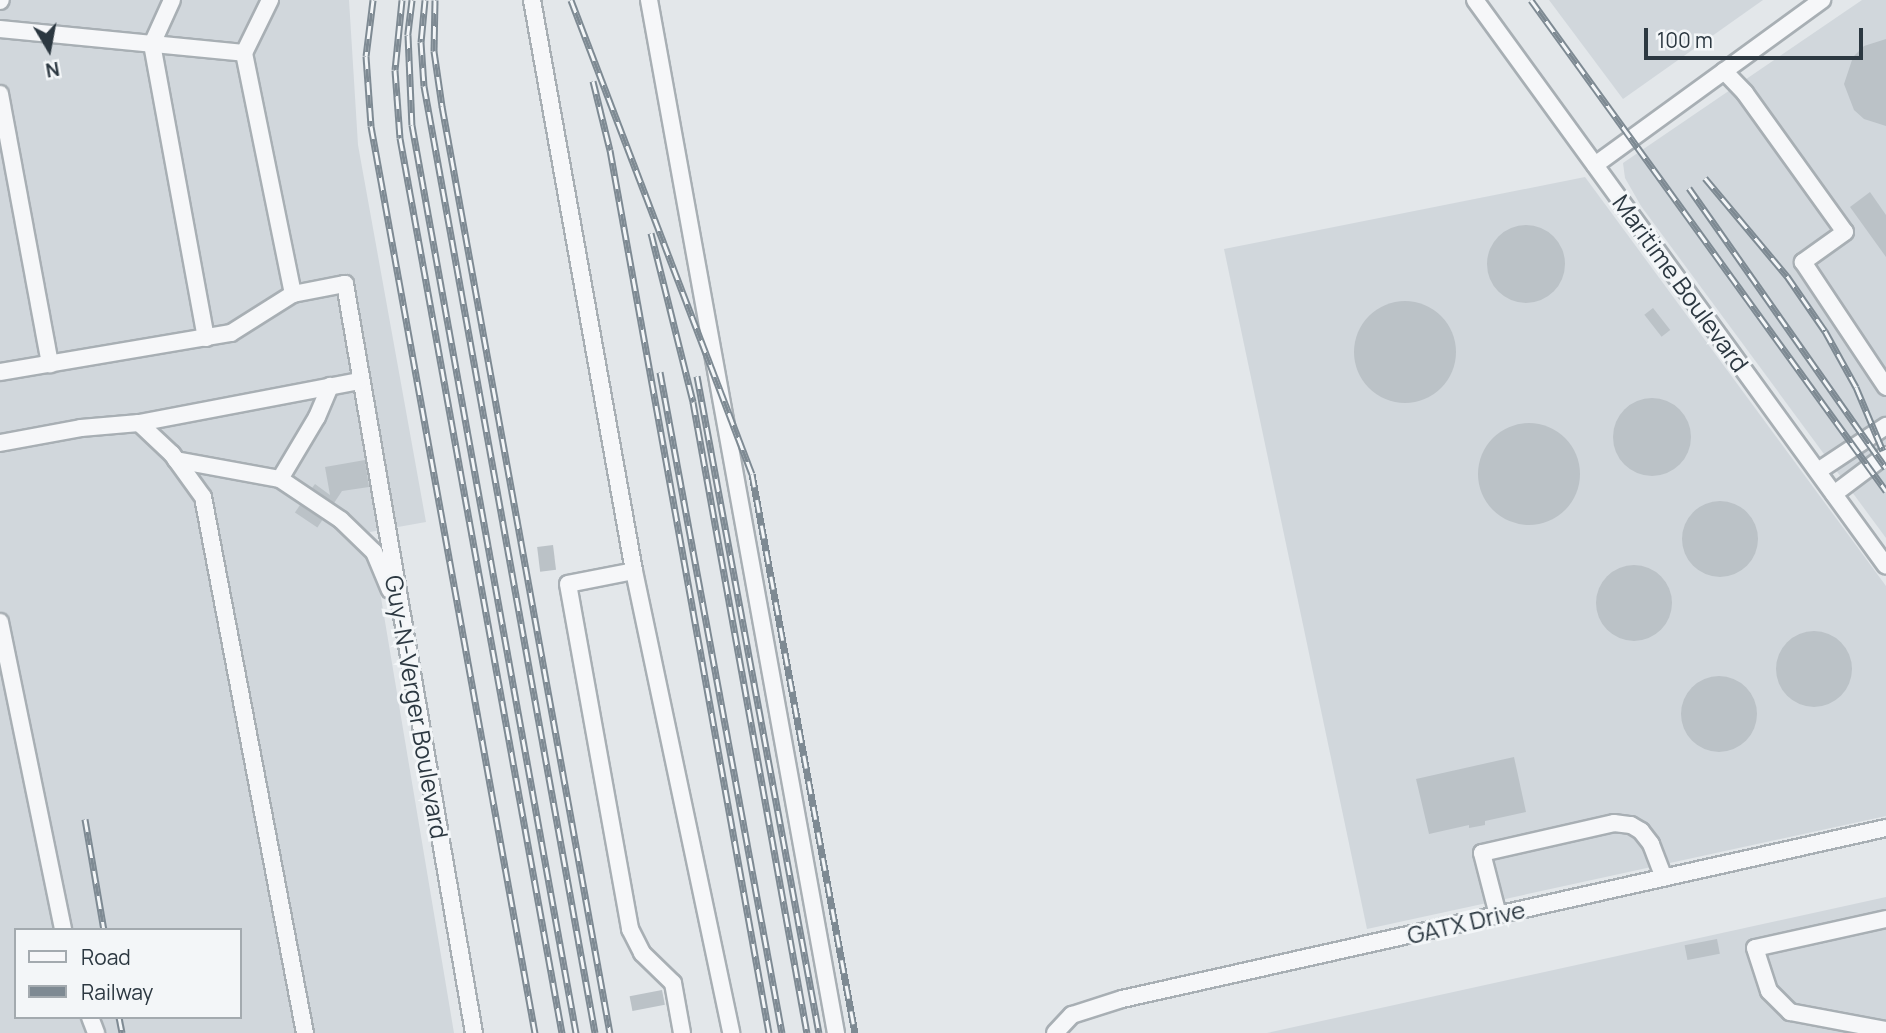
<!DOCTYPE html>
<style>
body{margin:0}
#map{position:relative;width:1886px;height:1033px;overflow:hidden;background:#e3e7ea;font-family:Manrope,sans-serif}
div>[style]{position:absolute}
.built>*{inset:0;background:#d1d7dc}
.building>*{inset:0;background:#bbc2c7;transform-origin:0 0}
.round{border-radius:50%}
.roads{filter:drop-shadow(2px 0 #a8afb4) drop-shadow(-2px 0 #a8afb4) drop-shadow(0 2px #a8afb4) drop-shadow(0 -2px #a8afb4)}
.minor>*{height:16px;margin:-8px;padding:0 8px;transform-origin:8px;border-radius:8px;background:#f6f7f9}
.rail>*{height:7px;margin-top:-3.5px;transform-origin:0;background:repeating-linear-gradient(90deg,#f3f6f8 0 13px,#7e8a93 0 26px);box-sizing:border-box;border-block:2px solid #7e8a93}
span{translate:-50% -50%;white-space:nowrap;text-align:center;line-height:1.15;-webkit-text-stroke:6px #f3f6f8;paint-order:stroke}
.street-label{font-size:24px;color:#2c3841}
.legend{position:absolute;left:14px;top:928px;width:228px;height:91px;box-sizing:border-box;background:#f3f6f8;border:2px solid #a3aaaf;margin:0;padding:9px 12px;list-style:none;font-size:21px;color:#2c3841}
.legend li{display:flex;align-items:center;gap:14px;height:35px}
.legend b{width:35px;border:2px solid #a3aaaf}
.north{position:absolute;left:14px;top:14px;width:70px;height:70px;-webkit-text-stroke:5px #f3f6f8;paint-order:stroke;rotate:170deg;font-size:19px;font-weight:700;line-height:28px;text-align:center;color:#2c3841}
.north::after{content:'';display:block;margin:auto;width:24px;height:32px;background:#2c3841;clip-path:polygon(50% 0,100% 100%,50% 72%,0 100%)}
.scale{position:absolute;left:1644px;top:28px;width:219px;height:32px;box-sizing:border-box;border:4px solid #2c3841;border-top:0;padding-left:9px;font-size:21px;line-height:24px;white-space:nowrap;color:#2c3841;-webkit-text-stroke:5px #f3f6f8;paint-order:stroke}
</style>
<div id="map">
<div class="built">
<i style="clip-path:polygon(evenodd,0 0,349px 0,358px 145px,426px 522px,370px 532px,454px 1033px,0 1033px,0 0,16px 930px,240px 930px,240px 1017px,16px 1017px,16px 930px)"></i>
<i style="clip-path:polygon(1549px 0,1763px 0,1623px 99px)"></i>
<i style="clip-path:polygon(1862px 0,1886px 0,1886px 538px,1641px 206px,1625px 178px,1623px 163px)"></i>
<i style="clip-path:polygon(1585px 177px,1886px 586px,1886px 816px,1367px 929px,1224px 249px)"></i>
<i style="clip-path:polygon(1886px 897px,1886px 1033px,1267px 1033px)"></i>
</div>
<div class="building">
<i style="clip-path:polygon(1886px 39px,1886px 126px,1864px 119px,1854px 110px,1844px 84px,1853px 57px,1864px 46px)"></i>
<i style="clip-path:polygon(1870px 192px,1886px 215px,1886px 257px,1850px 207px)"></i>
<i class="round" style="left:1487px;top:225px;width:78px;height:78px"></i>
<i class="round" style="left:1354px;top:301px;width:102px;height:102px"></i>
<i style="left:1653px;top:308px;width:28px;height:11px;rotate:52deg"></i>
<i class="round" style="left:1613px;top:398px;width:78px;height:78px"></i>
<i class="round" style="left:1478px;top:423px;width:102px;height:102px"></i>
<i style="clip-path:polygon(365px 460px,369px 487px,342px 491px,334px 503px,312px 488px,315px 484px,330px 495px,325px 467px)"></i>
<i class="round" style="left:1682px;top:501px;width:76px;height:76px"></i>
<i style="left:300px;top:505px;width:27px;height:9px;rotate:34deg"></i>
<i style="left:553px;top:545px;width:25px;height:16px;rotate:83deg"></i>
<i class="round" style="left:1596px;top:565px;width:76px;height:76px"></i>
<i class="round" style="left:1776px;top:631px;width:76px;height:76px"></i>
<i class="round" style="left:1681px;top:676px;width:76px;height:76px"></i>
<i style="clip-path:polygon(1514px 757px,1526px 812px,1485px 821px,1485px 825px,1469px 828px,1469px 825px,1429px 834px,1416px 779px)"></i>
<i style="left:1717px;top:939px;width:15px;height:33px;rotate:79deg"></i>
<i style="left:662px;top:990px;width:15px;height:33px;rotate:79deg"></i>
</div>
<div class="roads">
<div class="minor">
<i style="left:172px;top:0;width:48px;rotate:114.4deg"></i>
<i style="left:152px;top:44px;width:299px;rotate:79.6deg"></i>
<i style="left:270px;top:0;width:59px;rotate:116.1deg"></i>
<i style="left:244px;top:53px;width:246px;rotate:78.5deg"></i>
<i style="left:532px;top:0;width:580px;rotate:79.87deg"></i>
<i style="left:634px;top:571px;width:472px;rotate:78.1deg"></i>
<i style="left:649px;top:0;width:1050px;rotate:79.74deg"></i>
<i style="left:1475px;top:0;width:699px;rotate:54.01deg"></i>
<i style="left:0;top:1px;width:1px;rotate:-45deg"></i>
<i style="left:0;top:29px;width:245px;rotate:5.6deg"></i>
<i style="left:1724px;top:71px;width:30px;rotate:46deg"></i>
<i style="left:1745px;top:93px;width:171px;rotate:54.3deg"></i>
<i style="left:1845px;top:232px;width:52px;rotate:144.5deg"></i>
<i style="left:1803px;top:262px;width:150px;rotate:56.4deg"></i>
<i style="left:0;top:94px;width:275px;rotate:79.5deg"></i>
<i style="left:1595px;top:165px;width:281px;rotate:-36deg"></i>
<i style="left:0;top:372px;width:234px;rotate:-9.6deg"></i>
<i style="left:231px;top:333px;width:73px;rotate:-32.2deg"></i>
<i style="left:293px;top:294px;width:53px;rotate:-10.9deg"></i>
<i style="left:345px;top:284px;width:760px;rotate:80.23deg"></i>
<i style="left:139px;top:423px;width:225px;rotate:-10.8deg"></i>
<i style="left:0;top:443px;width:82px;rotate:-10.5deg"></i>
<i style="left:81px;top:428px;width:58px;rotate:-4.9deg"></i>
<i style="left:139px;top:423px;width:45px;rotate:43.2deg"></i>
<i style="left:172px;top:454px;width:53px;rotate:54.2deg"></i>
<i style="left:203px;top:497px;width:546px;rotate:79.23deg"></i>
<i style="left:176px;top:460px;width:106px;rotate:10.4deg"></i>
<i style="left:280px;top:479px;width:73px;rotate:33.9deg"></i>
<i style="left:341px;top:520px;width:46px;rotate:44.1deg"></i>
<i style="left:374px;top:552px;width:41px;rotate:67.2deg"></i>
<i style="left:1818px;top:471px;width:82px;rotate:-33.5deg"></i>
<i style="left:280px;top:479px;width:72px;rotate:-59.2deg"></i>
<i style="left:317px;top:417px;width:34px;rotate:-67deg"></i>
<i style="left:1834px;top:494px;width:65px;rotate:-36.9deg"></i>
<i style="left:634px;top:571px;width:67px;rotate:168.9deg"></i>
<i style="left:568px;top:584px;width:351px;rotate:79.8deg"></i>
<i style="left:630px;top:929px;width:27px;rotate:63deg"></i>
<i style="left:642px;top:953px;width:43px;rotate:44.1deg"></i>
<i style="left:673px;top:983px;width:51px;rotate:79.8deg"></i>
<i style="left:0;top:622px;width:314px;rotate:78.4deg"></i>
<i style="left:1498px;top:915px;width:64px;rotate:-104.5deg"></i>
<i style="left:1482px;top:853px;width:135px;rotate:-12.8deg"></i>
<i style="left:1614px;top:823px;width:17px;rotate:7deg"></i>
<i style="left:1631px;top:825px;width:12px;rotate:31deg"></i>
<i style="left:1641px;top:831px;width:16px;rotate:52deg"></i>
<i style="left:1651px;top:844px;width:36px;rotate:69deg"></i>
<i style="left:1886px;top:919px;width:134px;rotate:167.5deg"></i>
<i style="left:1755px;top:948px;width:45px;rotate:72deg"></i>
<i style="left:1769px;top:991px;width:30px;rotate:45deg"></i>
<i style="left:1790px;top:1012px;width:98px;rotate:10.6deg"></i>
<i style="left:90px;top:1017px;width:17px;rotate:69deg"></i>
<i style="left:1055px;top:1033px;width:25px;rotate:-47deg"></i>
<i style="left:1072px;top:1015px;width:52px;rotate:-17.7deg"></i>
<i style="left:1122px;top:999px;width:783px;rotate:-12.62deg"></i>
</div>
</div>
<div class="rail">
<i style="left:373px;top:0;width:56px;rotate:97.1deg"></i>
<i style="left:366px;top:56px;width:70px;rotate:85.9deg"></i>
<i style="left:371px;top:126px;width:922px;rotate:79.75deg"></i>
<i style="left:402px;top:0;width:70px;rotate:95.7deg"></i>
<i style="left:395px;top:70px;width:68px;rotate:85.8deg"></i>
<i style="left:400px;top:138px;width:910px;rotate:79.74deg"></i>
<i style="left:412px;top:0;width:35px;rotate:97deg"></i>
<i style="left:408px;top:35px;width:90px;rotate:87.5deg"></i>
<i style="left:412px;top:125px;width:923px;rotate:79.76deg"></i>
<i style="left:425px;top:0;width:42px;rotate:95.4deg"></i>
<i style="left:421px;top:42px;width:44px;rotate:86.1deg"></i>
<i style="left:424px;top:86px;width:962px;rotate:79.76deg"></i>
<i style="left:435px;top:0;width:51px;rotate:91.1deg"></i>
<i style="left:434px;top:51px;width:56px;rotate:81.7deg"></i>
<i style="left:442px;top:106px;width:942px;rotate:79.73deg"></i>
<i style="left:571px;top:0;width:507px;rotate:69.1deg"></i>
<i style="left:752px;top:474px;width:568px;rotate:79.56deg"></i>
<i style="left:1531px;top:0;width:606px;rotate:54.13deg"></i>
<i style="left:593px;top:81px;width:71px;rotate:76.2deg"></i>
<i style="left:610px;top:150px;width:897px;rotate:79.79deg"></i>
<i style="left:1705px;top:178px;width:128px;rotate:50.1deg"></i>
<i style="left:1787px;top:276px;width:67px;rotate:55.4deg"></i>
<i style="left:1825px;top:331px;width:64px;rotate:61deg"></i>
<i style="left:1856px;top:387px;width:69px;rotate:67.1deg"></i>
<i style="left:1689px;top:188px;width:342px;rotate:54.9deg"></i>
<i style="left:651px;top:233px;width:174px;rotate:76deg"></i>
<i style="left:693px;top:402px;width:641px;rotate:79.76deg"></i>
<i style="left:660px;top:372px;width:672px;rotate:79.54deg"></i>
<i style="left:697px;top:376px;width:668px;rotate:79.48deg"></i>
<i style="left:85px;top:819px;width:113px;rotate:80.3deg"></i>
<i style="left:119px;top:1017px;width:16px;rotate:79deg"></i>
</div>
<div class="street-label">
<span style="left:1681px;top:283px;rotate:54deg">Maritime Boulevard</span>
<span style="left:417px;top:707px;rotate:80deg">Guy-N-Verger Boulevard</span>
<span style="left:1466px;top:922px;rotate:-13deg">GATX Drive</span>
</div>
<ul class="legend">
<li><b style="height:9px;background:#f6f7f9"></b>Road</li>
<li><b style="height:9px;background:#7e8a93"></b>Railway</li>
</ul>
<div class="north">N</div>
<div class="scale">100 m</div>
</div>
